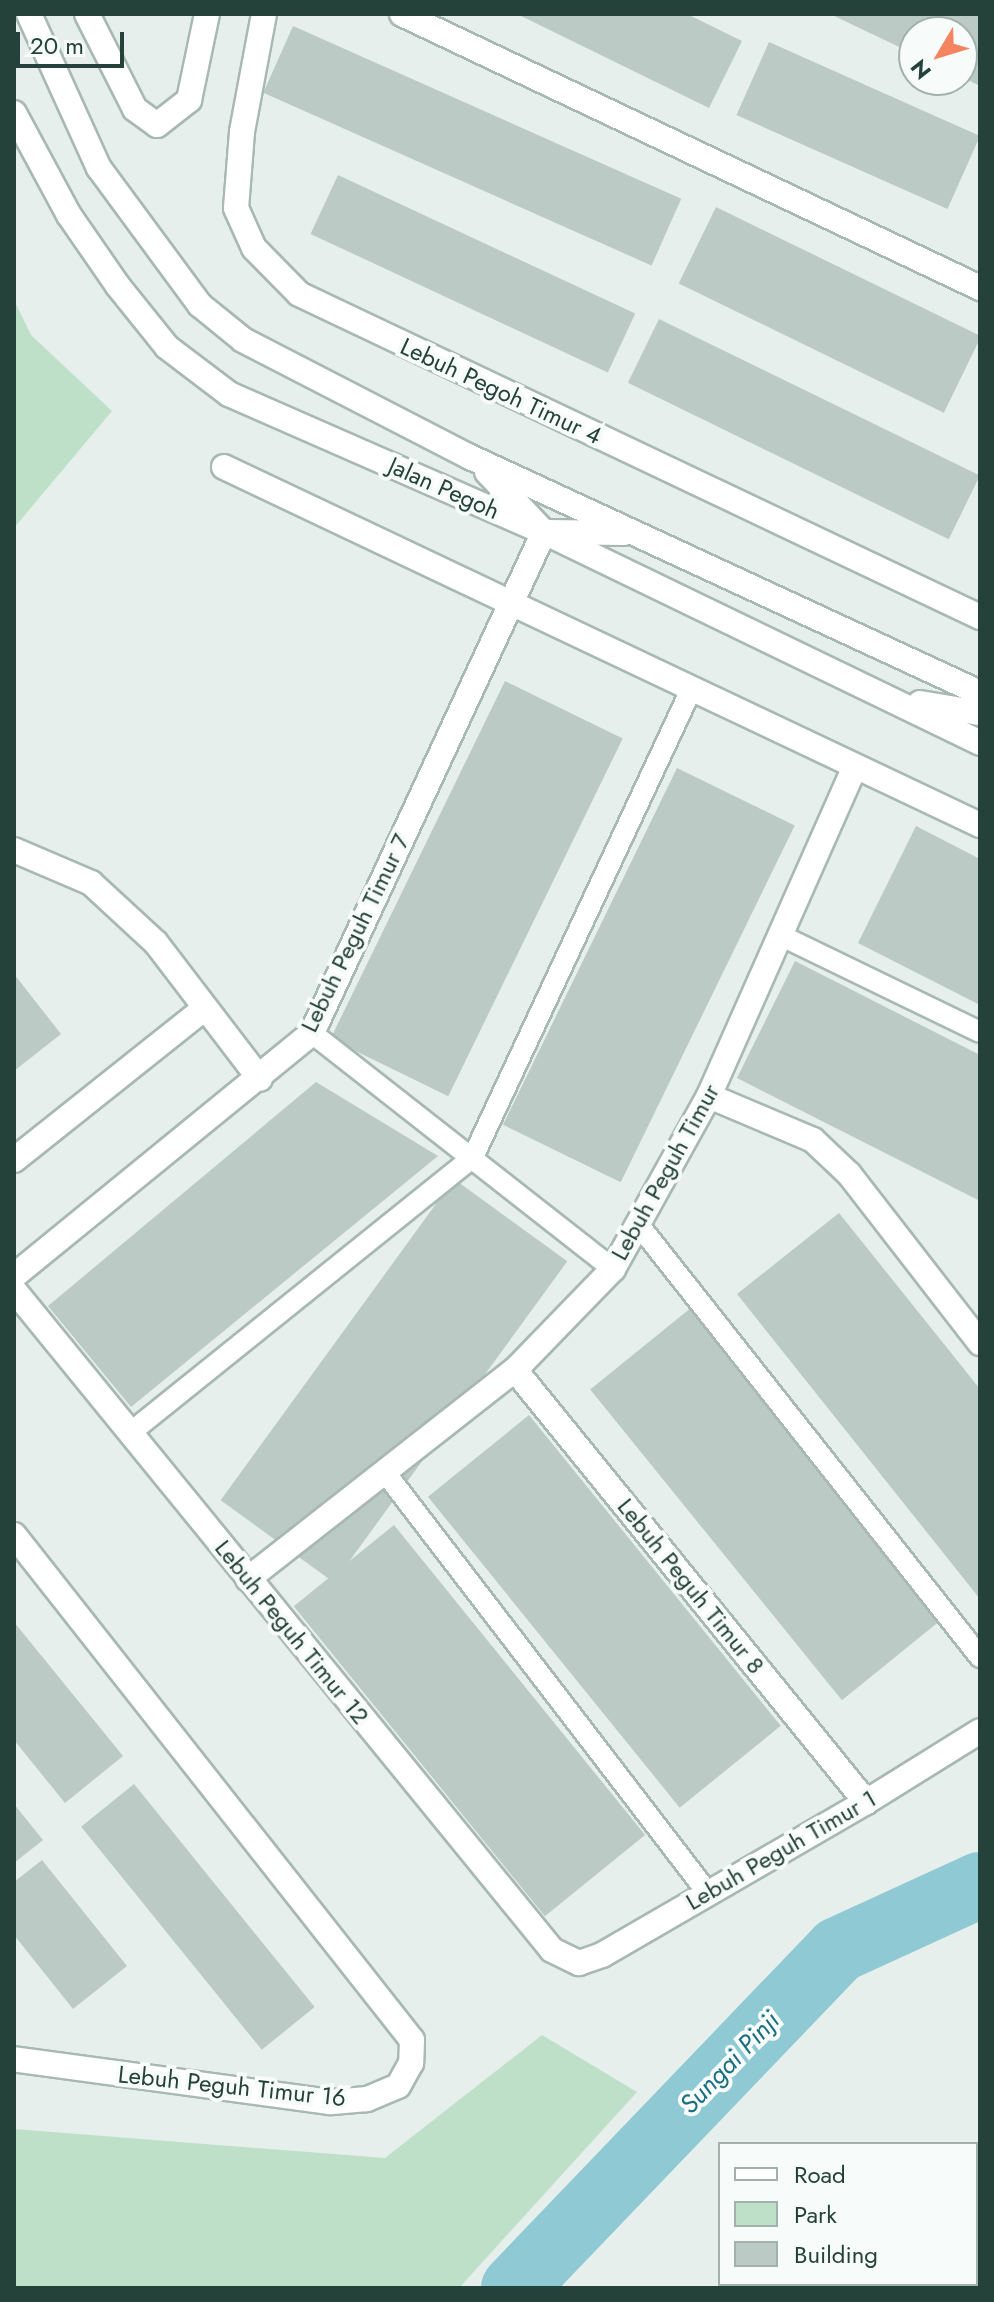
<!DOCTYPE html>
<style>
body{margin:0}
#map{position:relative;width:994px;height:2302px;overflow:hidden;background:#e6efeb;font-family:Jost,sans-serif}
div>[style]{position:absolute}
.green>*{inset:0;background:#bfe0c8}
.river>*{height:66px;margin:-33px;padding:0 33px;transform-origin:33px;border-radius:33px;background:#8ec9d4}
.building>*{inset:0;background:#bbcac4;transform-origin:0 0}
.roads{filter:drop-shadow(2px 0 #a8b8b2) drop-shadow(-2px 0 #a8b8b2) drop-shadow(0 2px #a8b8b2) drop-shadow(0 -2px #a8b8b2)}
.service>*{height:20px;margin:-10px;padding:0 10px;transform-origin:10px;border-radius:10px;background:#fff}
.minor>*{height:24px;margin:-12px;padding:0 12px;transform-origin:12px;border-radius:12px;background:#fff}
.tertiary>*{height:24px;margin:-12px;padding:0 12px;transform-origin:12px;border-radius:12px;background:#fff}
span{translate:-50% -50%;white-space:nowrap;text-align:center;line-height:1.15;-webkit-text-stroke:8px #f7fbf9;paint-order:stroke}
.street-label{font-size:24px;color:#24423a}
.water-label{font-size:26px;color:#1c6f80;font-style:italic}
.frame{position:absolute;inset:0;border:16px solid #24423a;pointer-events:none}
.legend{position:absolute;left:718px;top:2142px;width:260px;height:144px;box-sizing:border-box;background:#f7fbf9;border:2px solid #a3b1ad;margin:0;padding:10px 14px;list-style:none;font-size:24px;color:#24423a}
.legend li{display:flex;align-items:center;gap:16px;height:40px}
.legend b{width:40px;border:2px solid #a3b1ad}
.north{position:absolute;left:898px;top:16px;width:80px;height:80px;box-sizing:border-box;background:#f7fbf9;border:2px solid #a3b1ad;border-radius:50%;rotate:232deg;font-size:22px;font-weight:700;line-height:32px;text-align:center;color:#24423a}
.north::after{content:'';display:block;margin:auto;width:28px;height:36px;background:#f4845f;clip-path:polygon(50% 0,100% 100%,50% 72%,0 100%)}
.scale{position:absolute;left:16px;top:32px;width:108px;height:36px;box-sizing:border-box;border:4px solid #24423a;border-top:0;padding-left:10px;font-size:24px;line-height:28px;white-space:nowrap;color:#24423a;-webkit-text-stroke:6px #f7fbf9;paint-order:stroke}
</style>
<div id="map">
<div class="green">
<i style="clip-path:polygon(14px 300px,31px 335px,112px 411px,14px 528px)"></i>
<i style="clip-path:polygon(542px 2035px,637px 2092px,459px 2288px,14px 2288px,14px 2129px,385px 2158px)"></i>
</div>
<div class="river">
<i style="left:514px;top:2288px;width:468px;rotate:-46.2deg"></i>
<i style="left:838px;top:1950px;width:156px;rotate:-24.6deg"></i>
</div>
<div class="building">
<i style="clip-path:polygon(517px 14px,687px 14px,742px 41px,709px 108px)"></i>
<i style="clip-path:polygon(830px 14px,980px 14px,980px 86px,962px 77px,962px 32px,914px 32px,914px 54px)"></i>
<i style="left:293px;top:26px;width:425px;height:73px;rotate:24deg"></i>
<i style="left:769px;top:42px;width:231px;height:80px;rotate:24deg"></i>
<i style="left:338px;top:175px;width:328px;height:65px;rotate:25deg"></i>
<i style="left:716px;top:207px;width:295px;height:85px;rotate:26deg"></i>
<i style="left:659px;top:319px;width:357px;height:71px;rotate:26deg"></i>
<i style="left:505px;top:681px;width:131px;height:398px;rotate:26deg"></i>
<i style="left:677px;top:768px;width:131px;height:397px;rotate:26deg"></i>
<i style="clip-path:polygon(916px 826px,980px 859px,980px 1005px,858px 943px)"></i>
<i style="clip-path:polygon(795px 961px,980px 1055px,980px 1201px,737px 1078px)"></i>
<i style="clip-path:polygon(14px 974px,61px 1034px,14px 1071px)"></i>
<i style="clip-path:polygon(316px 1082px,438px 1156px,131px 1407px,48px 1306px)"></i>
<i style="left:454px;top:1179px;width:140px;height:397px;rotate:36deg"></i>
<i style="clip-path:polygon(839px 1213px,980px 1389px,980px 1599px,737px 1294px)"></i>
<i style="left:692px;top:1307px;width:400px;height:131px;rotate:51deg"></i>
<i style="left:529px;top:1415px;width:400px;height:130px;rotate:51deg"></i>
<i style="left:394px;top:1525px;width:399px;height:129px;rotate:51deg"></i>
<i style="clip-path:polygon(14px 1622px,123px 1756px,65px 1803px,14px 1740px)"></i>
<i style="left:134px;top:1784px;width:287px;height:68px;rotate:51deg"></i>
<i style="clip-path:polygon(14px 1804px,43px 1840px,14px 1863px)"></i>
<i style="clip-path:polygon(42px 1860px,127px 1966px,73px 2009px,14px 1935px,14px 1882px)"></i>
</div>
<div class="roads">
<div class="service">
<i style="left:780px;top:935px;width:222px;rotate:25.9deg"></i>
<i style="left:312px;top:1033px;width:382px;rotate:38.1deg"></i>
<i style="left:638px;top:1224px;width:552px;rotate:51.7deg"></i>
<i style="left:130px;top:1433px;width:440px;rotate:-38.8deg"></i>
<i style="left:473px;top:1157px;width:515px;rotate:-64.98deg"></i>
<i style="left:384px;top:1471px;width:531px;rotate:52.5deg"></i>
</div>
<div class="minor">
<i style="left:87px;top:14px;width:106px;rotate:63.2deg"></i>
<i style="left:135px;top:109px;width:27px;rotate:36deg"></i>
<i style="left:157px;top:125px;width:41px;rotate:-38deg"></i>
<i style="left:189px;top:100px;width:88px;rotate:-78.2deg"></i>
<i style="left:264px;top:14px;width:120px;rotate:100.6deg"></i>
<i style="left:242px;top:132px;width:76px;rotate:94.5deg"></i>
<i style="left:236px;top:208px;width:44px;rotate:65.8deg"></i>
<i style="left:254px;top:248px;width:64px;rotate:45.6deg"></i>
<i style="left:299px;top:294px;width:754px;rotate:25.38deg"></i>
<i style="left:402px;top:14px;width:640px;rotate:25.36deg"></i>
<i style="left:224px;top:467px;width:836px;rotate:25.34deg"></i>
<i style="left:14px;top:850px;width:84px;rotate:23.2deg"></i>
<i style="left:91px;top:883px;width:88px;rotate:42.7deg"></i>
<i style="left:156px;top:943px;width:171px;rotate:52.6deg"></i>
<i style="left:709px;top:1096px;width:113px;rotate:22.9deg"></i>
<i style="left:813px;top:1140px;width:50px;rotate:43.4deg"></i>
<i style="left:849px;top:1174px;width:214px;rotate:52.2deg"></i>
<i style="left:14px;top:1160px;width:243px;rotate:-38.5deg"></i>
<i style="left:14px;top:1276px;width:385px;rotate:-39.2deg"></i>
<i style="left:312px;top:1033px;width:552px;rotate:-65.15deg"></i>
<i style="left:14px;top:1290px;width:851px;rotate:50.81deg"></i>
<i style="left:552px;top:1950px;width:30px;rotate:26deg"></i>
<i style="left:579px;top:1963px;width:24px;rotate:-19deg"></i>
<i style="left:602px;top:1955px;width:305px;rotate:-30.1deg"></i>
<i style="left:866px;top:1802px;width:134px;rotate:-31.9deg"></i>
<i style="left:515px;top:1370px;width:557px;rotate:50.91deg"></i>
<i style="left:14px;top:1535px;width:643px;rotate:51.76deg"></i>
<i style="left:412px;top:2040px;width:23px;rotate:92deg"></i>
<i style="left:411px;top:2063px;width:26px;rotate:119deg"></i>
<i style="left:398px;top:2086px;width:34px;rotate:157deg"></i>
<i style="left:367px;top:2099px;width:37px;rotate:175deg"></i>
<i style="left:330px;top:2102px;width:319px;rotate:-172.3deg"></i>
<i style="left:248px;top:1579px;width:339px;rotate:-38.1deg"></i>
<i style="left:515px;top:1370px;width:141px;rotate:-45.9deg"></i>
<i style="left:613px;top:1269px;width:198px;rotate:-61deg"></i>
<i style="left:709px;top:1096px;width:358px;rotate:-66.1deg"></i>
</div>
<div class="tertiary">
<i style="left:29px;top:14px;width:169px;rotate:65.6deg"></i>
<i style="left:99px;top:168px;width:170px;rotate:53.6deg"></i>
<i style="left:200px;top:305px;width:55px;rotate:39.1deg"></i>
<i style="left:243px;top:340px;width:255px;rotate:27.3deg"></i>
<i style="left:470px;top:457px;width:562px;rotate:24.83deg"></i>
<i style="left:14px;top:113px;width:116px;rotate:61.7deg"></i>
<i style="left:69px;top:215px;width:86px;rotate:55.4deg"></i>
<i style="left:118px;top:286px;width:78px;rotate:51.2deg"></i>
<i style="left:167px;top:347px;width:78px;rotate:37.2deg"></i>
<i style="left:229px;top:394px;width:344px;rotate:23.7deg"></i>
<i style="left:544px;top:532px;width:484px;rotate:25.8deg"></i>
<i style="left:487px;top:472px;width:83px;rotate:46.5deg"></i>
<i style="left:544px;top:532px;width:80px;rotate:0.7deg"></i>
<i style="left:920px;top:703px;width:61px;rotate:9.5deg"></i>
</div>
</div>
<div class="street-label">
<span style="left:501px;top:391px;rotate:25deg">Lebuh Pegoh Timur 4</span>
<span style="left:444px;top:488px;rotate:24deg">Jalan Pegoh</span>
<span style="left:355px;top:933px;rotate:-64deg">Lebuh Peguh Timur 7</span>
<span style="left:665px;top:1172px;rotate:-61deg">Lebuh Peguh Timur</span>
<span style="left:691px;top:1586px;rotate:51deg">Lebuh Peguh Timur 8</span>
<span style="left:292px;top:1632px;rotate:51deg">Lebuh Peguh Timur 12</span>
<span style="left:781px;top:1850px;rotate:-30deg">Lebuh Peguh Timur 1</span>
<span style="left:232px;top:2086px;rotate:6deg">Lebuh Peguh Timur 16</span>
</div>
<div class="water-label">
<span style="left:730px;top:2063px;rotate:-46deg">Sungai Pinji</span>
</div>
<div class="frame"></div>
<ul class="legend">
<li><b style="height:10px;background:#fff"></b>Road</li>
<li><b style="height:22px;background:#bfe0c8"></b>Park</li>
<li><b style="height:22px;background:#bbcac4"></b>Building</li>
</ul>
<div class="north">N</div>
<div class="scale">20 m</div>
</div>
